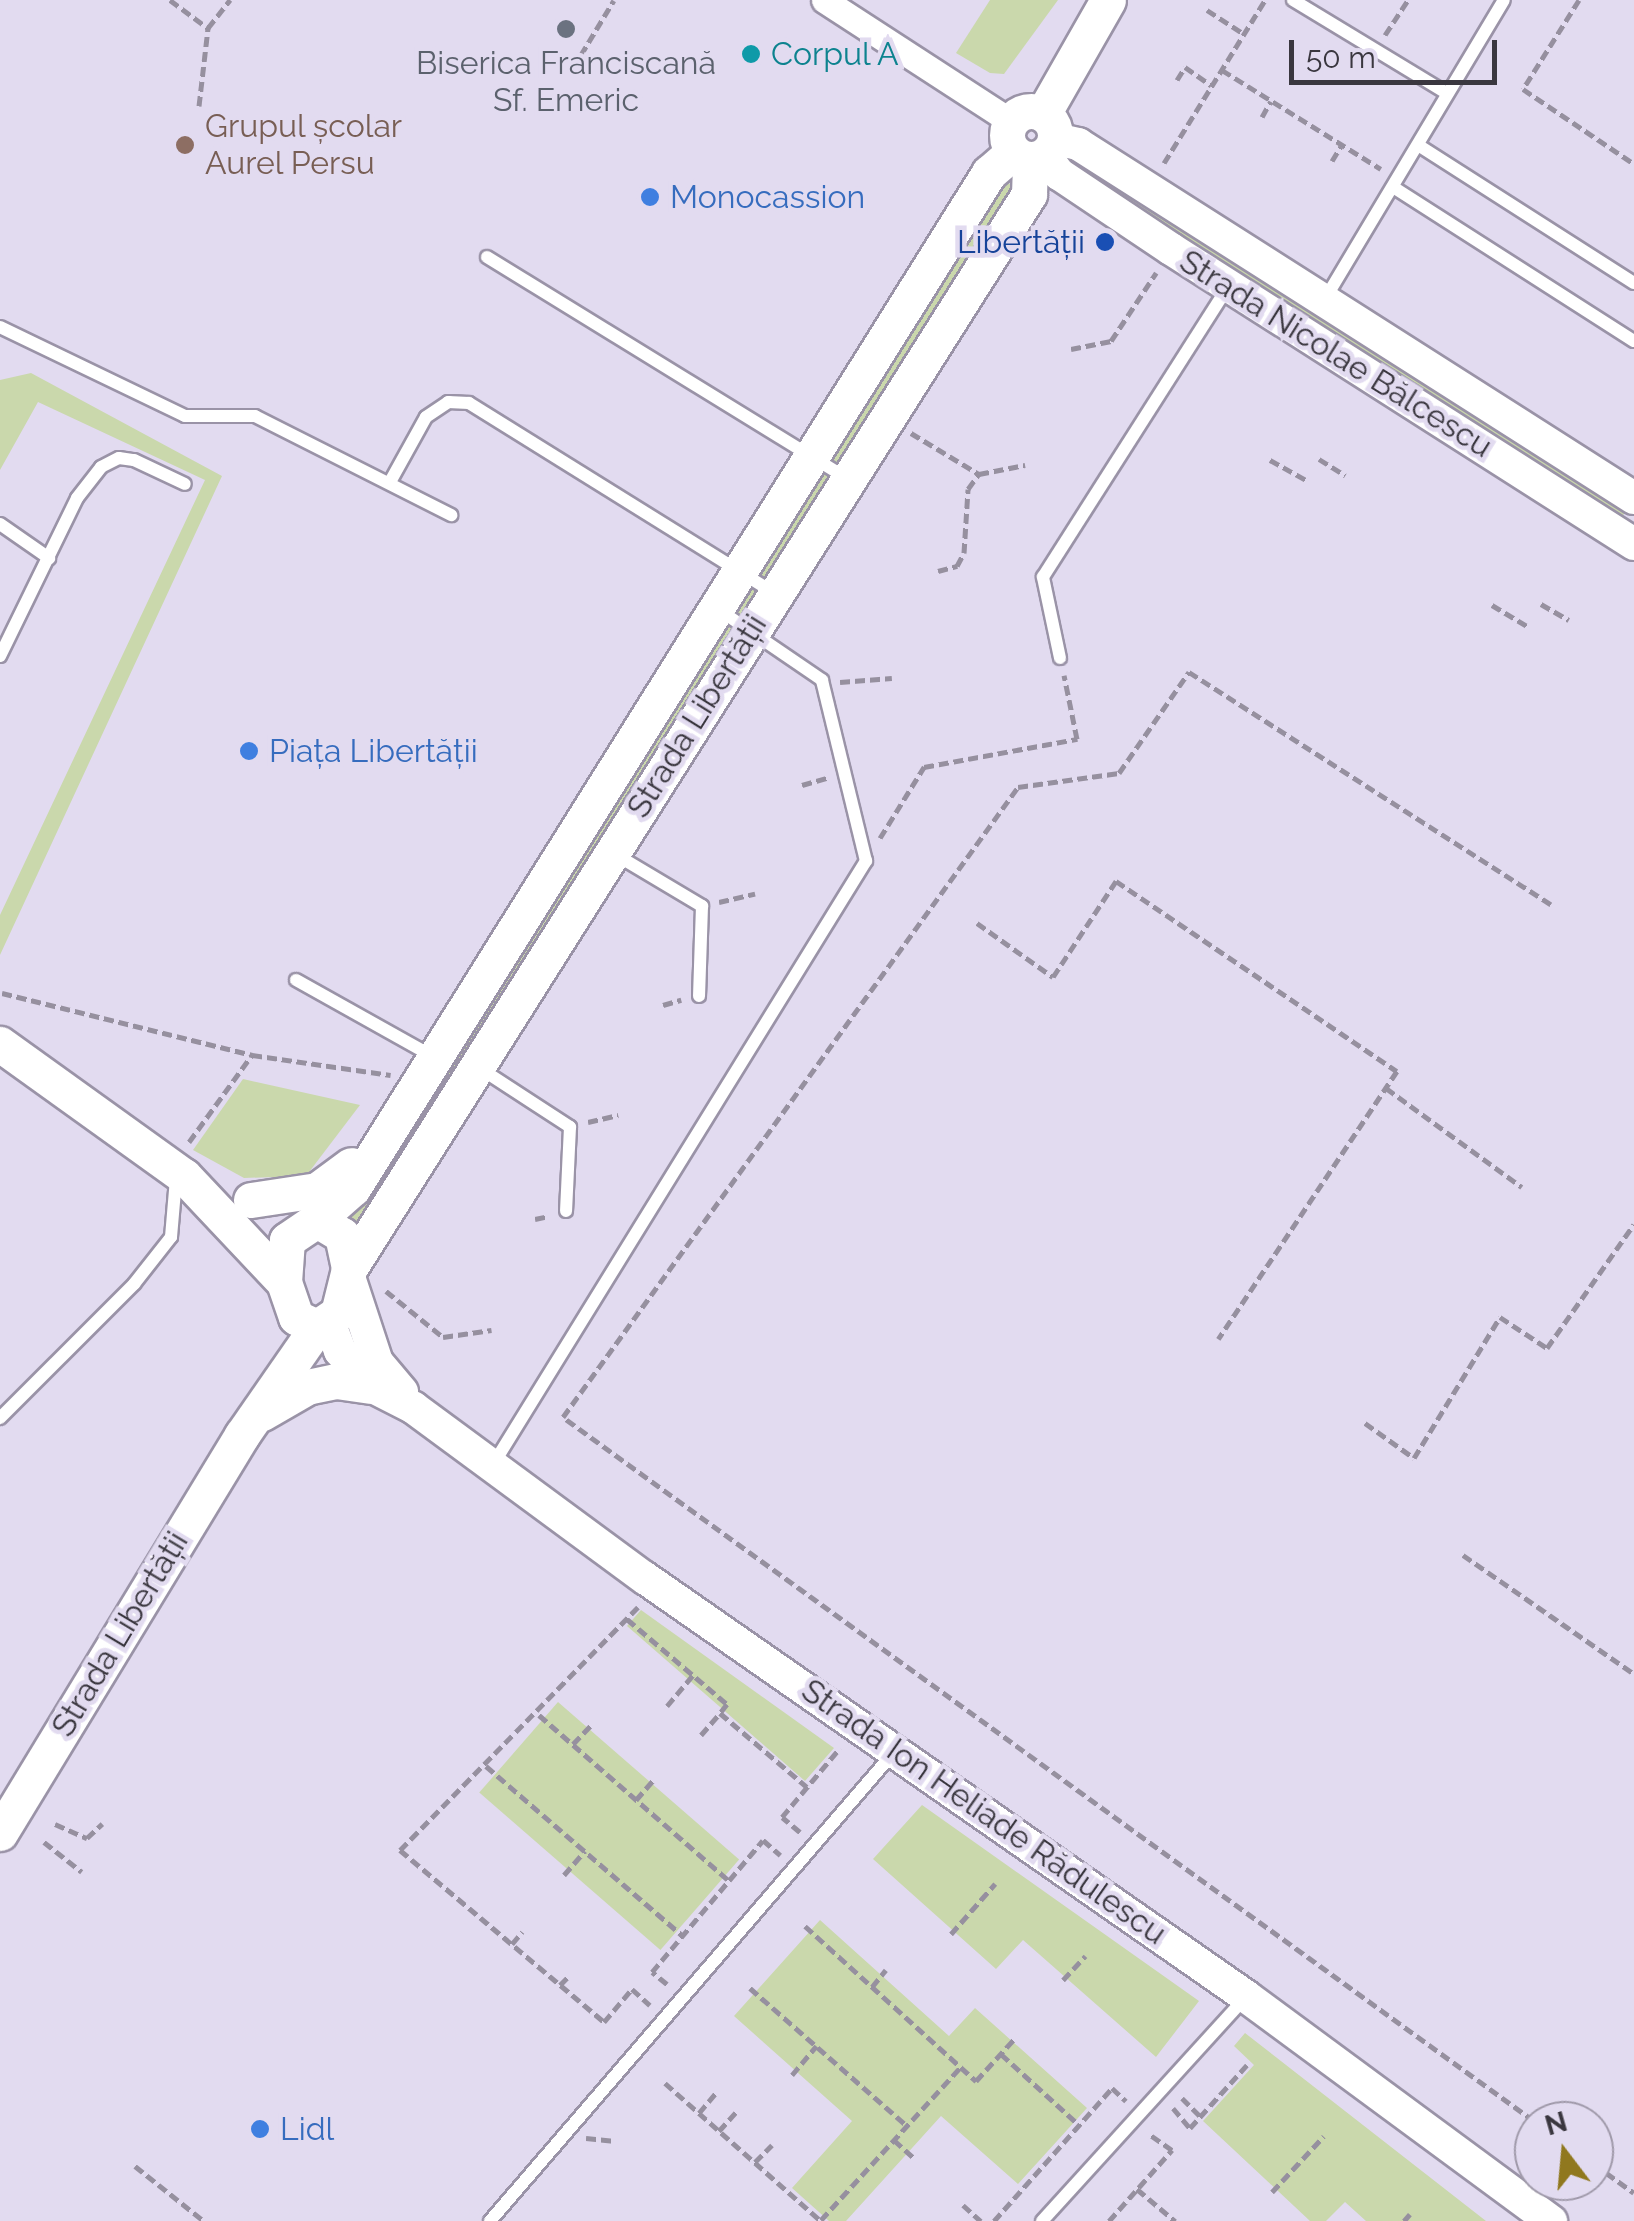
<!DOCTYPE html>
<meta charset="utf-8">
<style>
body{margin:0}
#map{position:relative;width:1634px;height:2221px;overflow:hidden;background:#e2dbf0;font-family:Raleway,sans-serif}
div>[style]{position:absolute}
.green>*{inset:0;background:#cad8ac;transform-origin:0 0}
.path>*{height:5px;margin-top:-2.5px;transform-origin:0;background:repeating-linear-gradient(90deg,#96909f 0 10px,transparent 0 15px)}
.roads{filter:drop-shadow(2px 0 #9a93a7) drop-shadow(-2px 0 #9a93a7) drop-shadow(0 2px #9a93a7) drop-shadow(0 -2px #9a93a7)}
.service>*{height:12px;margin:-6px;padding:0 6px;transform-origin:6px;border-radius:6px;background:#fff}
.minor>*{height:25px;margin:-12.5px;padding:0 12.5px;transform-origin:12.5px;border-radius:12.5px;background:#fff}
.tertiary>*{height:32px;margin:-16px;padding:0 16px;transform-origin:16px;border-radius:16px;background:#fff}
.secondary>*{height:35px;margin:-17.5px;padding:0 17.5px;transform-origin:17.5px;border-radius:17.5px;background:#fff}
.secondary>.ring{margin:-17.5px;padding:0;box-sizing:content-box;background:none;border:35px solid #fff;border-radius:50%}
.dots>*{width:28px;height:28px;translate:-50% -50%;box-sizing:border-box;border:5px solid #e2dbf0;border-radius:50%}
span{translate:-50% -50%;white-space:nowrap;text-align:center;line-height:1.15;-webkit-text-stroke:9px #e2dbf0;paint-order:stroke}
.culture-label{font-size:32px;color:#0d838f}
.left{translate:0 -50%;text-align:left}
.worship-label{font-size:32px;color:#5b616d}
.education-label{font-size:32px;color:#785e54}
.shop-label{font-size:32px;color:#366cbe}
.transit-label{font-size:32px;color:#164399}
.right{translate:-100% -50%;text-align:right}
.street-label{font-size:32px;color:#3a373f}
.north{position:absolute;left:1514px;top:2101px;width:100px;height:100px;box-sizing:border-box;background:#e2dbf0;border:2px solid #9f99a9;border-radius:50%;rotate:344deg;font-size:28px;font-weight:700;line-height:40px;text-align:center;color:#3a373f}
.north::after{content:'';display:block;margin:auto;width:35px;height:45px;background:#90781e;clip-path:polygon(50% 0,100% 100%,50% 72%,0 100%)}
.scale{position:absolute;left:1289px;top:40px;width:208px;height:45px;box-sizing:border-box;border:5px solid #3a373f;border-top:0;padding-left:12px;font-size:30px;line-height:35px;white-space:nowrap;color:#3a373f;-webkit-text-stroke:8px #e2dbf0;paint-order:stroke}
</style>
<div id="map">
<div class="green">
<i style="clip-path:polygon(990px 0,1058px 0,1004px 74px,990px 73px,956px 53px)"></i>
<i style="left:1078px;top:144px;width:659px;height:36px;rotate:32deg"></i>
<i style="clip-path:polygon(989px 173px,1029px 194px,349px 1269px,341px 1235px,354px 1188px)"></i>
<i style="clip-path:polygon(31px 373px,222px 476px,0 955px,0 915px,205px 480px,38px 402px,0 470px,0 380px)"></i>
<i style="clip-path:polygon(243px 1079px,360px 1105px,306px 1176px,244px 1178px,193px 1150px)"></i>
<i style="clip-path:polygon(641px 1610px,834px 1748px,805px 1781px,627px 1626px)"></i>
<i style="left:558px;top:1702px;width:240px;height:120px;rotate:41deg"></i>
<i style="clip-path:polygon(922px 1805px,1199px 2001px,1156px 2057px,1023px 1940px,996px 1969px,873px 1859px)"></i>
<i style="clip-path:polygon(820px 1920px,949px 2036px,975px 2008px,1087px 2108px,1018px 2184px,941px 2116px,846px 2221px,829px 2221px,792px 2188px,852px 2121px,734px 2016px)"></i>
<i style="clip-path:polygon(1245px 2033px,1486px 2221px,1366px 2221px,1345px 2202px,1326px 2221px,1310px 2221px,1203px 2121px,1254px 2065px,1234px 2046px)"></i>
</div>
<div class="path">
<i style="left:170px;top:0;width:47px;rotate:36.4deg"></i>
<i style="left:1579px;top:0;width:105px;rotate:122.2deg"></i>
<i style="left:1523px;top:89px;width:134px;rotate:34deg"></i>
<i style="left:1207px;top:10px;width:44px;rotate:33deg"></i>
<i style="left:1385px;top:35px;width:42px;rotate:-56.7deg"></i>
<i style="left:573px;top:68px;width:79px;rotate:-58.9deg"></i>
<i style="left:1222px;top:70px;width:187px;rotate:31.9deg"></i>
<i style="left:1177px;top:80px;width:15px;rotate:-58deg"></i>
<i style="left:1185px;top:67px;width:32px;rotate:35deg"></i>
<i style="left:199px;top:106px;width:79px;rotate:-83.4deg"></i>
<i style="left:208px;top:28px;width:36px;rotate:-52deg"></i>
<i style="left:1262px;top:117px;width:18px;rotate:-61deg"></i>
<i style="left:1332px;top:161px;width:17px;rotate:-59deg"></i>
<i style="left:1164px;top:163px;width:192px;rotate:-58.2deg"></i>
<i style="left:1071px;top:349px;width:41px;rotate:-11.3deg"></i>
<i style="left:1111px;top:341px;width:82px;rotate:-56.5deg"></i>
<i style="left:911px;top:433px;width:79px;rotate:31.1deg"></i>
<i style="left:979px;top:474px;width:47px;rotate:-11.1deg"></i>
<i style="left:1319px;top:459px;width:31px;rotate:32deg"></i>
<i style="left:1270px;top:460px;width:41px;rotate:29.1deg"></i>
<i style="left:938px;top:571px;width:20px;rotate:-15deg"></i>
<i style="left:957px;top:566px;width:15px;rotate:-62deg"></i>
<i style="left:964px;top:553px;width:64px;rotate:-86.4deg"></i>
<i style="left:968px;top:489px;width:19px;rotate:-54deg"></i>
<i style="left:1541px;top:604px;width:32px;rotate:30deg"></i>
<i style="left:1492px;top:605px;width:41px;rotate:31deg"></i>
<i style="left:840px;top:682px;width:52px;rotate:-4.4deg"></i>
<i style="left:802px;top:785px;width:26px;rotate:-16deg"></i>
<i style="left:880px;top:838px;width:84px;rotate:-58.2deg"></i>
<i style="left:924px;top:767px;width:156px;rotate:-10.4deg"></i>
<i style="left:1077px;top:739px;width:65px;rotate:-101.5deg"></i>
<i style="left:719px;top:902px;width:37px;rotate:-13deg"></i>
<i style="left:977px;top:923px;width:93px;rotate:35.4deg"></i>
<i style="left:1053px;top:977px;width:115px;rotate:-56.7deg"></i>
<i style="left:1116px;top:881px;width:339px;rotate:34.1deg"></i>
<i style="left:1397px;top:1071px;width:322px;rotate:123.7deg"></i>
<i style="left:2px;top:993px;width:258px;rotate:13.9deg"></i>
<i style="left:252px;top:1055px;width:140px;rotate:8.2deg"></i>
<i style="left:663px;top:1005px;width:19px;rotate:-16deg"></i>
<i style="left:1386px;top:1088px;width:168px;rotate:36.1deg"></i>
<i style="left:588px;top:1122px;width:31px;rotate:-13deg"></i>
<i style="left:189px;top:1142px;width:107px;rotate:-54.1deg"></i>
<i style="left:535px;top:1219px;width:14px;rotate:-12deg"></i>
<i style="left:386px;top:1291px;width:73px;rotate:38.9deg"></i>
<i style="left:443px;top:1337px;width:49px;rotate:-8.3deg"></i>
<i style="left:1365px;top:1423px;width:60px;rotate:35.5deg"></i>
<i style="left:1414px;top:1458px;width:165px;rotate:-58.6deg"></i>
<i style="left:1500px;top:1317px;width:56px;rotate:33.4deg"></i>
<i style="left:1547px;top:1348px;width:151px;rotate:-54.9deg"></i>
<i style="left:1463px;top:1555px;width:208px;rotate:34.8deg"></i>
<i style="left:638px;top:1607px;width:340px;rotate:134.4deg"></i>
<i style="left:400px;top:1850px;width:267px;rotate:40.1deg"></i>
<i style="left:604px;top:2022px;width:43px;rotate:-49.7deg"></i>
<i style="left:632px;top:1989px;width:24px;rotate:42deg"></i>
<i style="left:627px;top:1619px;width:131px;rotate:40.4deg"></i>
<i style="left:727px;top:1704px;width:11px;rotate:128deg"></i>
<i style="left:720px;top:1713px;width:114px;rotate:40.4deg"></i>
<i style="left:667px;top:1706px;width:40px;rotate:-50deg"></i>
<i style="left:539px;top:1715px;width:252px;rotate:41.1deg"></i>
<i style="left:701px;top:1735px;width:29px;rotate:-49deg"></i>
<i style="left:573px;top:1744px;width:28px;rotate:-46deg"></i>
<i style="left:486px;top:1766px;width:259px;rotate:40.8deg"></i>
<i style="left:636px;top:1800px;width:29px;rotate:-49deg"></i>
<i style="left:55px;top:1824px;width:35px;rotate:24deg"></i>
<i style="left:87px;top:1838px;width:21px;rotate:-43deg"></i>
<i style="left:800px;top:1832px;width:23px;rotate:-140deg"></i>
<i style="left:782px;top:1817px;width:90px;rotate:-50deg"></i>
<i style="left:44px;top:1842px;width:48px;rotate:38.3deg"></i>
<i style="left:564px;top:1875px;width:32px;rotate:-49deg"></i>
<i style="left:805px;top:1926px;width:231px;rotate:42.2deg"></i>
<i style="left:976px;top:2081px;width:59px;rotate:-47.7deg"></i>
<i style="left:951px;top:1934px;width:67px;rotate:-48.7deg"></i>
<i style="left:512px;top:1944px;width:16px;rotate:-50deg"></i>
<i style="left:1063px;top:1980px;width:33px;rotate:-47deg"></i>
<i style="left:667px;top:1984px;width:19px;rotate:-141deg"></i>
<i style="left:652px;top:1972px;width:172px;rotate:-49.9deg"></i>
<i style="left:763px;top:1840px;width:23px;rotate:41deg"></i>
<i style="left:560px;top:1985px;width:14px;rotate:-45deg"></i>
<i style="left:872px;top:1987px;width:22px;rotate:-51deg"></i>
<i style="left:750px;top:1988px;width:209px;rotate:41.3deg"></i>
<i style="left:1001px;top:2054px;width:105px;rotate:42.3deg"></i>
<i style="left:792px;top:2075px;width:38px;rotate:-50deg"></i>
<i style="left:665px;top:2083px;width:208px;rotate:41.5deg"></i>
<i style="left:1182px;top:2098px;width:25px;rotate:45deg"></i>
<i style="left:1173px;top:2108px;width:26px;rotate:50deg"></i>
<i style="left:1190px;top:2128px;width:85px;rotate:-47.9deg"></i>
<i style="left:699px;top:2113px;width:26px;rotate:-50deg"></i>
<i style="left:1534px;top:2121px;width:1199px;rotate:-144.06deg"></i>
<i style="left:563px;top:1417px;width:777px;rotate:-54.16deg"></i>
<i style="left:1018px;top:787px;width:102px;rotate:-7.9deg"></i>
<i style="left:1119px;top:773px;width:123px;rotate:-55.3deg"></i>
<i style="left:1189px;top:672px;width:430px;rotate:32.7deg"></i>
<i style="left:719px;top:2131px;width:25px;rotate:-48deg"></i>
<i style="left:586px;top:2138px;width:27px;rotate:6deg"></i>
<i style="left:894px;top:2140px;width:27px;rotate:42deg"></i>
<i style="left:755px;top:2162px;width:24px;rotate:-45deg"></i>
<i style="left:1594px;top:2164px;width:49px;rotate:35.9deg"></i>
<i style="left:135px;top:2166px;width:88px;rotate:38.6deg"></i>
<i style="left:1137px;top:2189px;width:50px;rotate:40.1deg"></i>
<i style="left:1272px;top:2192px;width:76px;rotate:-47.1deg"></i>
<i style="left:963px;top:2205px;width:24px;rotate:42deg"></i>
<i style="left:821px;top:2220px;width:206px;rotate:-47.6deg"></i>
<i style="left:994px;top:2221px;width:178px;rotate:-48.4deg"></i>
<i style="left:1112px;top:2088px;width:19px;rotate:43deg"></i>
<i style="left:1109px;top:2221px;width:95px;rotate:-48.4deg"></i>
<i style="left:1172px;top:2150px;width:28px;rotate:-145deg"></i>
<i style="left:1404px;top:2221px;width:9px;rotate:-49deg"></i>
</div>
<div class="roads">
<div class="service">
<i style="left:1293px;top:0;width:178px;rotate:31.2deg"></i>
<i style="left:1418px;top:145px;width:256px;rotate:32.6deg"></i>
<i style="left:1393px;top:187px;width:286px;rotate:32.6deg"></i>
<i style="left:487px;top:257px;width:420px;rotate:31.6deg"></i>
<i style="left:1325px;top:299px;width:348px;rotate:-59.1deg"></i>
<i style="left:0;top:327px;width:205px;rotate:25.7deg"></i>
<i style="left:185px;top:416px;width:70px"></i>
<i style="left:255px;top:416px;width:220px;rotate:26.8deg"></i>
<i style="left:390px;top:482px;width:74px;rotate:-61deg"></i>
<i style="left:426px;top:417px;width:27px;rotate:-34deg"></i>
<i style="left:448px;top:402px;width:21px;rotate:3deg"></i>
<i style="left:469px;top:403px;width:359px;rotate:31.9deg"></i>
<i style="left:0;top:524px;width:60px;rotate:34.8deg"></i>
<i style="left:0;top:656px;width:176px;rotate:-64deg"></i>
<i style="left:77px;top:498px;width:39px;rotate:-52deg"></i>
<i style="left:101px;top:467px;width:20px;rotate:-27deg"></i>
<i style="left:119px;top:458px;width:15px;rotate:8deg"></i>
<i style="left:134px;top:460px;width:56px;rotate:25.2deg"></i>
<i style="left:1060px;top:658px;width:83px;rotate:-101.9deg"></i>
<i style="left:1043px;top:577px;width:343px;rotate:-57.5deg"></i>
<i style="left:613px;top:853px;width:104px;rotate:30.8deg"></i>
<i style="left:702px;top:906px;width:90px;rotate:91.9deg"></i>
<i style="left:296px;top:980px;width:158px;rotate:29.2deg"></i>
<i style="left:478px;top:1067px;width:110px;rotate:33.1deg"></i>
<i style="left:570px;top:1127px;width:84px;rotate:92.7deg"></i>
<i style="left:0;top:1418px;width:190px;rotate:-45deg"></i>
<i style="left:134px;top:1284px;width:60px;rotate:-51.8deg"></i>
<i style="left:171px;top:1237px;width:58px;rotate:-85.1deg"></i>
<i style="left:494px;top:1463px;width:708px;rotate:-58.29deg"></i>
<i style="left:866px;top:861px;width:186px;rotate:-103.7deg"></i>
<i style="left:822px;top:680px;width:126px;rotate:-145.7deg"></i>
<i style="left:490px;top:2221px;width:620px;rotate:-49.25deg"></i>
<i style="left:1042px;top:2221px;width:302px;rotate:-47.7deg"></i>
</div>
<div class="minor">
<i style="left:824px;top:0;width:222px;rotate:33deg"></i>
</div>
<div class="tertiary">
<i style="left:1056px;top:139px;width:23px;rotate:13deg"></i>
<i style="left:1078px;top:144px;width:659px;rotate:32.48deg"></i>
<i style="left:1045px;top:155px;width:24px;rotate:54deg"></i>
<i style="left:1059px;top:174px;width:135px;rotate:33.8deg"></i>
<i style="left:1171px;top:249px;width:549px;rotate:32.5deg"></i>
<i style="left:349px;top:1277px;width:89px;rotate:71.8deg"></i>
<i style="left:377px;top:1362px;width:39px;rotate:50deg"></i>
<i style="left:329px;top:1322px;width:31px;rotate:69deg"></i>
<i style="left:340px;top:1351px;width:47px;rotate:48.5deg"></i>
<i style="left:371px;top:1386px;width:48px;rotate:27.1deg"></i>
<i style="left:414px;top:1408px;width:287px;rotate:36.4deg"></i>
<i style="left:645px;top:1578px;width:733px;rotate:34.84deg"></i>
<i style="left:1247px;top:1997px;width:378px;rotate:36.4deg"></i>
</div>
<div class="secondary">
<i class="ring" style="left:1007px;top:111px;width:13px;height:13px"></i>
<i style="left:1043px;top:114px;width:131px;rotate:-60.3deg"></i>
<i style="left:0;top:1044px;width:226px;rotate:35.7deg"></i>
<i style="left:184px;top:1176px;width:146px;rotate:46.7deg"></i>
<i style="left:251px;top:1200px;width:67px;rotate:-8.6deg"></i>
<i style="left:317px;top:1190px;width:42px;rotate:-36.3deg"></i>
<i style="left:317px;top:1220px;width:48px;rotate:-41.6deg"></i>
<i style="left:353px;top:1188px;width:1198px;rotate:-57.93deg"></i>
<i style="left:989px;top:173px;width:32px;rotate:-41deg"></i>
<i style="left:317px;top:1220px;width:29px;rotate:31deg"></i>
<i style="left:342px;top:1235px;width:35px;rotate:78deg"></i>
<i style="left:349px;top:1269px;width:45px;rotate:104deg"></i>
<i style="left:338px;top:1313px;width:25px;rotate:146deg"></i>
<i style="left:317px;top:1327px;width:23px;rotate:-155deg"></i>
<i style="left:296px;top:1317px;width:37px;rotate:-109deg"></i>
<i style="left:284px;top:1282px;width:42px;rotate:-85.9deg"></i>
<i style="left:287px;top:1240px;width:36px;rotate:-34deg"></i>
<i style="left:349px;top:1269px;width:1272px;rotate:-57.68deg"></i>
<i style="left:1029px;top:194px;width:34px;rotate:-88deg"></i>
<i style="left:262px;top:1413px;width:52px;rotate:-30deg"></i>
<i style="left:307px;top:1387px;width:30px;rotate:-12deg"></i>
<i style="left:336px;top:1381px;width:35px;rotate:8deg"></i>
<i style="left:0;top:1833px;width:466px;rotate:-58.7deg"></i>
<i style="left:242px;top:1435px;width:131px;rotate:-55.2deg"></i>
</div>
</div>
<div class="dots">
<i style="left:566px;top:29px;background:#6b7280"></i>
<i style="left:751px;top:54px;background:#0f9aa8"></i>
<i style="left:185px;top:145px;background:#8d6e63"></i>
<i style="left:650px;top:197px;background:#3f7fe0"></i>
<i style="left:1105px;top:242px;background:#1a4fb4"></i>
<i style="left:249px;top:751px;background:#3f7fe0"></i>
<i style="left:260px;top:2129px;background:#3f7fe0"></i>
</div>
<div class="culture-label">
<span class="left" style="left:771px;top:54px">Corpul A</span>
</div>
<div class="worship-label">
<span style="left:566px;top:82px">Biserica Franciscană<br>Sf. Emeric</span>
</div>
<div class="education-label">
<span class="left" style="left:205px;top:145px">Grupul școlar<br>Aurel Persu</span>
</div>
<div class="shop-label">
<span class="left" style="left:670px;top:197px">Monocassion</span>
<span class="left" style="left:269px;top:751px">Piața Libertății</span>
<span class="left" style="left:280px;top:2129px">Lidl</span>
</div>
<div class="transit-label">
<span class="right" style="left:1085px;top:242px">Libertății</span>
</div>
<div class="street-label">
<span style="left:1336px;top:354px;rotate:32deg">Strada Nicolae Bălcescu</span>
<span style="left:697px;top:716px;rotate:-58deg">Strada Libertății</span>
<span style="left:120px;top:1634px;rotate:-59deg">Strada Libertății</span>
<span style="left:984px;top:1812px;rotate:35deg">Strada Ion Heliade Rădulescu</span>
</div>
<div class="north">N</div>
<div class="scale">50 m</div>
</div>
